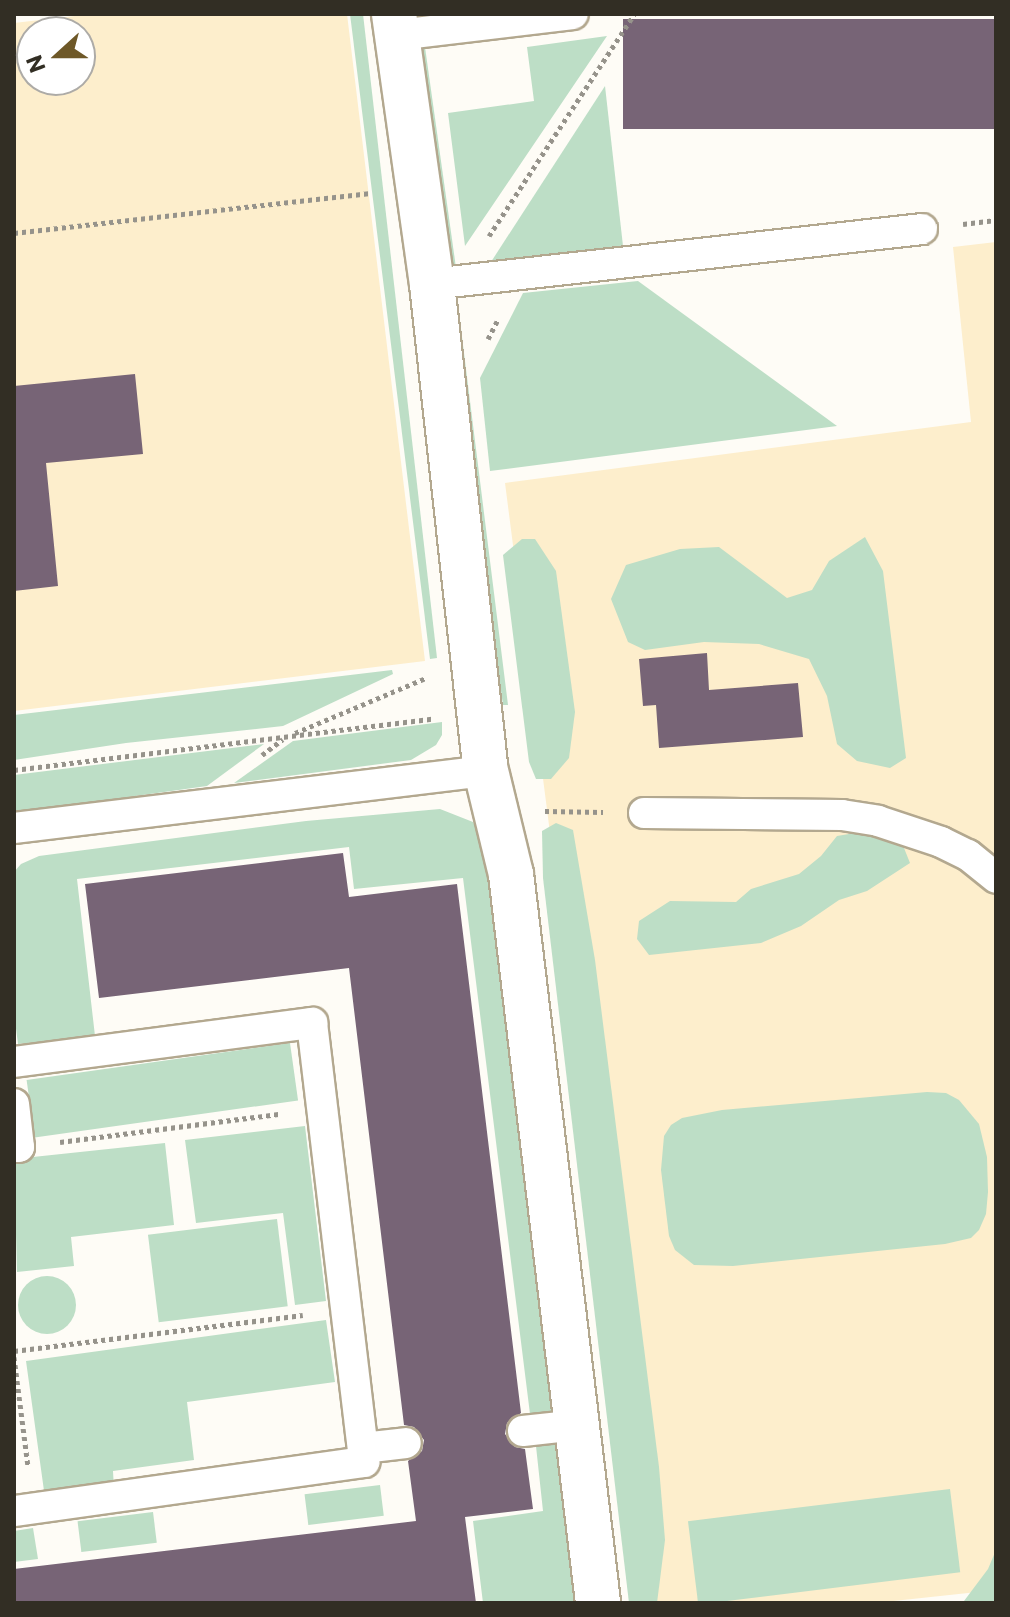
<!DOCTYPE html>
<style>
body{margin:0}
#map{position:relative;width:1010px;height:1617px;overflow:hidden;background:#fefcf6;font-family:Commissioner,sans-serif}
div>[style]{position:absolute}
.built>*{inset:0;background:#fdeecc}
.green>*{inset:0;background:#bddec6;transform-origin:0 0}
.round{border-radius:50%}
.building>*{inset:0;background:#776476;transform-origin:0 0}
.path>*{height:5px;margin-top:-2.5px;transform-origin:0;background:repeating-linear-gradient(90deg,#96938b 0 4px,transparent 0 8px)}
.roads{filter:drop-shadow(2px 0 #b3a88f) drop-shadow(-2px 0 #b3a88f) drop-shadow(0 2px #b3a88f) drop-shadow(0 -2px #b3a88f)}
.service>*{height:30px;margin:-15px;padding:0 15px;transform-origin:15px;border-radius:15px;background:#fff}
.minor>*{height:44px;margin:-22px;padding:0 22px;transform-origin:22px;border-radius:22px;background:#fff}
span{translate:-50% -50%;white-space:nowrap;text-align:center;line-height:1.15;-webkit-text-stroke:8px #fff;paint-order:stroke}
.frame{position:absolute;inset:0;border:16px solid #322e24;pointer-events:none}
.north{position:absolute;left:16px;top:16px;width:80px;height:80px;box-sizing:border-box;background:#fff;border:2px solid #adaba7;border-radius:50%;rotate:249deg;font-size:22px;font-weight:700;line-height:32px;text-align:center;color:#322e24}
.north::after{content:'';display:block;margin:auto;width:28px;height:36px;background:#6e5828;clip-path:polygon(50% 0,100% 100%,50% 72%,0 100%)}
</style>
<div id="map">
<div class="built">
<i style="clip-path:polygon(evenodd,92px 14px,347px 14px,425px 661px,14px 711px,14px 23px,92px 14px,32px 32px,80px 32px,80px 80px,32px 80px,32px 32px)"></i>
<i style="clip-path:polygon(996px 242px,996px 1590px,875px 1603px,649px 1603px,505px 483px,971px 422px,953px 247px)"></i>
</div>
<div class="green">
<i style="clip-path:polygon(350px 14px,363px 14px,437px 658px,430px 659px)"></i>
<i style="clip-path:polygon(607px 36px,465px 246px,448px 113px,534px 101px,527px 47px)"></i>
<i style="left:424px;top:40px;width:234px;height:12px;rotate:82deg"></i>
<i style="clip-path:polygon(605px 86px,623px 246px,489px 265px)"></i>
<i style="clip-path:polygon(638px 281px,837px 426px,490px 471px,480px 378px,523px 293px)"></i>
<i style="clip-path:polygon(456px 289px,508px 705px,503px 705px,444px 290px)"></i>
<i style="clip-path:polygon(865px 537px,883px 571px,906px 758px,890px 768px,857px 761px,837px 744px,827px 696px,809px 659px,759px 644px,704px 642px,645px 650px,628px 642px,611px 599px,626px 565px,680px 549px,719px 547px,787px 598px,812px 590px,829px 561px)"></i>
<i style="clip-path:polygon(522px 539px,535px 539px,556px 571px,575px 712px,569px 758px,551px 779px,536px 779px,529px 762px,503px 555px)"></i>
<i style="clip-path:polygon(392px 670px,393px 674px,283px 726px,126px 743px,14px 760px,14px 715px)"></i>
<i style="clip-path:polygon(442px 722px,442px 735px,436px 745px,411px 760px,234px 783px,293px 741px)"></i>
<i style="clip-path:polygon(264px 744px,207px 786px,14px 813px,14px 775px)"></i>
<i style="clip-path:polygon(440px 809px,473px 822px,494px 860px,565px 1410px,531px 1422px,463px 878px,354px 889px,349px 847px,77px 879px,95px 1036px,18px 1044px,14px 1013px,14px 872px,21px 864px,39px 856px,306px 821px)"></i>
<i style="clip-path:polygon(556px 823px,573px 830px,595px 960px,659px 1467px,665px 1540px,657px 1603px,629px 1603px,543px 878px,542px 831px)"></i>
<i style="clip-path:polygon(873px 830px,890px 837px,904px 848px,910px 863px,867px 891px,839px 900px,801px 926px,761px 943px,649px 955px,637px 939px,639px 921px,670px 901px,736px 902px,751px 889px,799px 874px,821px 856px,837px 836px)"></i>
<i style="left:290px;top:1043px;width:58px;height:266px;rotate:82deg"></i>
<i style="clip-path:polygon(927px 1092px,946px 1093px,959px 1100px,979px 1124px,987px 1157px,988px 1192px,986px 1214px,979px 1230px,971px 1238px,945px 1244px,733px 1266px,694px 1265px,675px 1250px,669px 1236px,661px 1170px,664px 1136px,671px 1125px,682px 1118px,722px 1110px)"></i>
<i style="clip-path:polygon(305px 1126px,326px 1301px,295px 1305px,283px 1213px,196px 1223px,185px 1140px)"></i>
<i style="clip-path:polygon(165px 1143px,174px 1225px,71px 1237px,74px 1266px,17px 1272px,14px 1159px)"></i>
<i style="left:277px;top:1219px;width:88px;height:130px;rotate:83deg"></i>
<i class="round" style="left:18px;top:1276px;width:58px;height:58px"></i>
<i style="clip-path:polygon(326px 1320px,335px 1382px,187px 1402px,194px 1460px,113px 1471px,114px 1489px,45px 1498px,26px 1361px)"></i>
<i style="clip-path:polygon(560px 1434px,589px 1603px,483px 1603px,473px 1521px,543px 1511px,535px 1437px)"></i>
<i style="left:380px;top:1485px;width:31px;height:76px;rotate:83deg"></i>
<i style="left:950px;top:1489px;width:84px;height:264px;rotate:83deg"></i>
<i style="left:153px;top:1512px;width:31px;height:76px;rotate:83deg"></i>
<i style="clip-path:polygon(33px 1528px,38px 1559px,14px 1562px,14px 1531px)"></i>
<i style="clip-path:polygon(996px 1550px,996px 1603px,944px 1603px,964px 1601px,988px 1569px)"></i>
</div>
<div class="building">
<i style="left:996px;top:19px;width:110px;height:373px;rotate:90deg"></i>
<i style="clip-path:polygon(135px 374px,143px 454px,46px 463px,58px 586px,14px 591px,14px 386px)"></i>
<i style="clip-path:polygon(707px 653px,709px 690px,798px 683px,803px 737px,659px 748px,656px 705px,643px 706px,639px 659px)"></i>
<i style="clip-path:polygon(343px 853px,349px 897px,457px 884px,521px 1413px,507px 1423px,505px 1434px,515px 1447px,525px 1449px,533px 1509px,465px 1517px,476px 1603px,14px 1603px,14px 1569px,416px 1521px,408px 1461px,422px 1451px,424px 1440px,414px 1427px,404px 1425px,349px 968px,99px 998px,85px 884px)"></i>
</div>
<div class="path">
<i style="left:963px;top:224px;width:33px;rotate:-7deg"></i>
<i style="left:14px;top:233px;width:359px;rotate:-6.4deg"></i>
<i style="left:489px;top:236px;width:265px;rotate:-56.8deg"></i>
<i style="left:488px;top:339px;width:22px;rotate:-63deg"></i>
<i style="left:295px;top:733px;width:142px;rotate:-22.8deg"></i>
<i style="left:262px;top:755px;width:26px;rotate:-37deg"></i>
<i style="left:14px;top:770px;width:421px;rotate:-7deg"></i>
<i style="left:545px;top:811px;width:58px;rotate:1deg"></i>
<i style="left:60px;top:1142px;width:222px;rotate:-7.3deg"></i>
<i style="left:14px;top:1351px;width:291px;rotate:-7.1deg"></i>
<i style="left:14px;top:1357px;width:111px;rotate:82.7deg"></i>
</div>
<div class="roads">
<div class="service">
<i style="left:397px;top:35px;width:177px;rotate:-6.8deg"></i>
<i style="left:432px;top:284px;width:493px;rotate:-6.4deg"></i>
<i style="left:644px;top:813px;width:198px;rotate:0.6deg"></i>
<i style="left:842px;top:815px;width:36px;rotate:9deg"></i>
<i style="left:878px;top:821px;width:66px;rotate:18.4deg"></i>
<i style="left:941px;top:842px;width:30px;rotate:26deg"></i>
<i style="left:968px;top:855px;width:36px;rotate:39deg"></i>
<i style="left:14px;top:828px;width:475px;rotate:-6.9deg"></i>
<i style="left:14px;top:1062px;width:301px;rotate:-7.5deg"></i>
<i style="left:312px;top:1023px;width:442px;rotate:83.2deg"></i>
<i style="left:364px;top:1462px;width:353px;rotate:172deg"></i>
<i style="left:14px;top:1104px;width:43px;rotate:83.4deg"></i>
<i style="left:19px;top:1147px;width:5px;rotate:180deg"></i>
<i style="left:523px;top:1431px;width:54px;rotate:-6.3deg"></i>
<i style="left:363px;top:1448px;width:43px;rotate:-6.6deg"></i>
</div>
<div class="minor">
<i style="left:394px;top:14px;width:273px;rotate:82deg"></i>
<i style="left:432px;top:284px;width:490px;rotate:83.7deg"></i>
<i style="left:486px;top:771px;width:106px;rotate:76.4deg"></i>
<i style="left:511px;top:874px;width:734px;rotate:83.19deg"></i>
</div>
</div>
<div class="frame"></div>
<div class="north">N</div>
</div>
